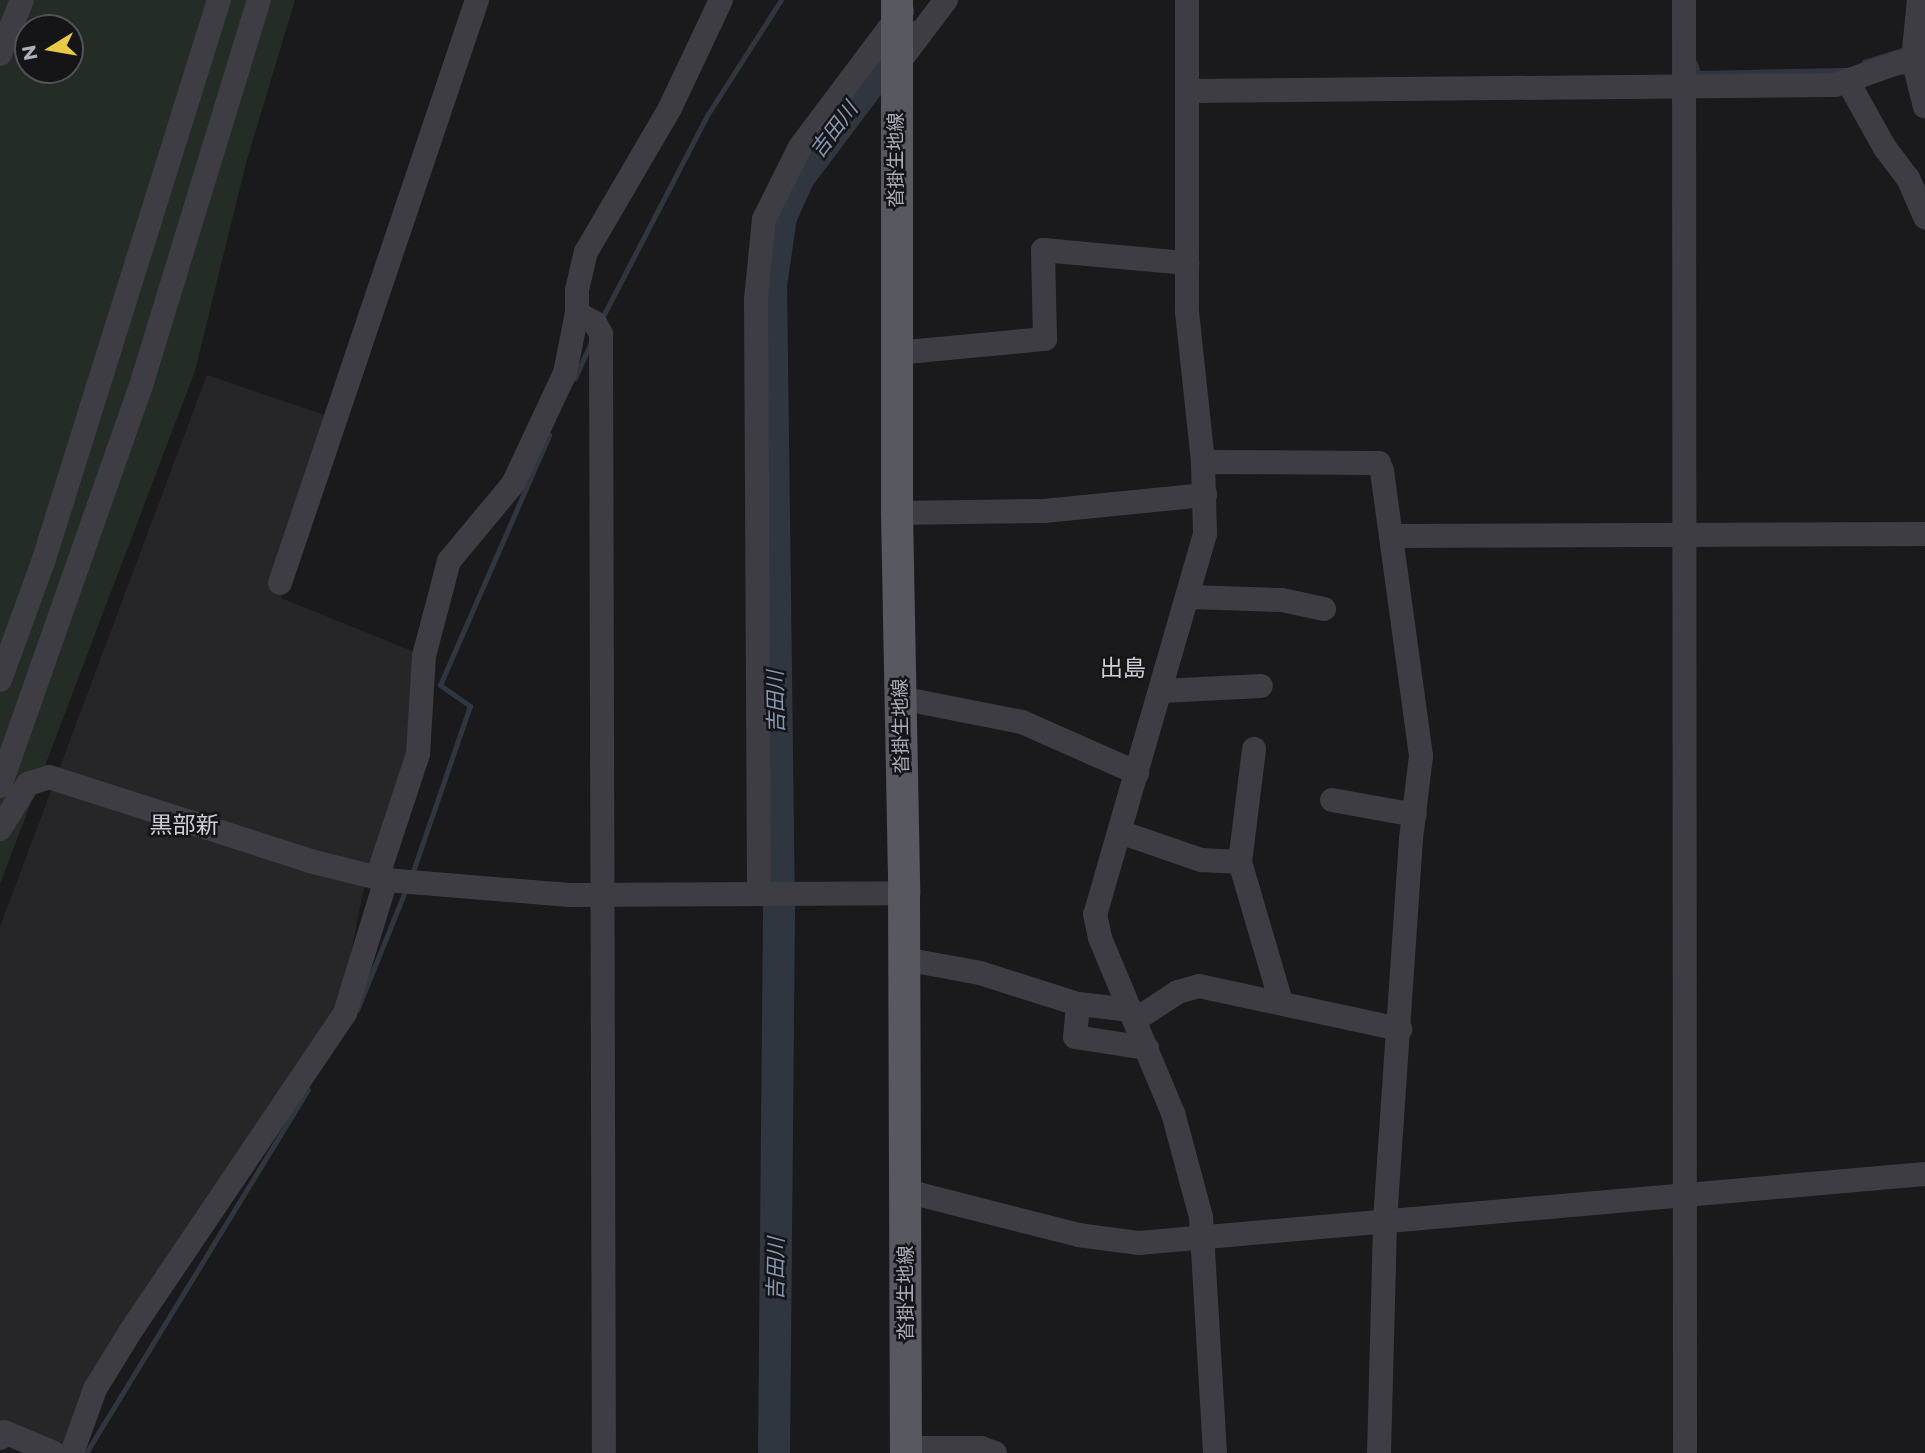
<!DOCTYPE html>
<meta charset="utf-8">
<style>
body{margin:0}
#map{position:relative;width:1925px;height:1453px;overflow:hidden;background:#1a1a1c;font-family:Montserrat,"Noto Sans JP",sans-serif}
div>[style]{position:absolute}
.built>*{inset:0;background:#262629}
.green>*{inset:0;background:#242c26}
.stream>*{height:5px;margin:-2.5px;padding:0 2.5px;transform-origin:2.5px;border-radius:2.5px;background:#303640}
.river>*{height:32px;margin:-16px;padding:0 16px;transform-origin:16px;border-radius:16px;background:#303640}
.minor>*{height:24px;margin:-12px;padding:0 12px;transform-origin:12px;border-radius:12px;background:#3d3d43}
.major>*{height:32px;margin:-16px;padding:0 16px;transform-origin:16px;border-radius:16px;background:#575860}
span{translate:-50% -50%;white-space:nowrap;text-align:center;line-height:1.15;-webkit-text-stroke:5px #151517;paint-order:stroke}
.street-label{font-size:19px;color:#adafbb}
.water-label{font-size:21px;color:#8698b4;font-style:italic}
.quarter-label{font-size:23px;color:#cecfd7}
.north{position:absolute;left:14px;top:14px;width:70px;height:70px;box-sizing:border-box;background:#151517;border:2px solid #525359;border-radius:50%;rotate:259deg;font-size:19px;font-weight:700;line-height:28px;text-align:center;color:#adafbb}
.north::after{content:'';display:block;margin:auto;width:24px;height:32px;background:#eaca44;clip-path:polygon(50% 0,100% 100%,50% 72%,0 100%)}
</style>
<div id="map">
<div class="built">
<i style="clip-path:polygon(207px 375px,345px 422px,281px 598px,417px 653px,414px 744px,362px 896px,342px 1000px,65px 1451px,0 1422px,0 927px)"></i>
</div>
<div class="green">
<i style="clip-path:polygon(evenodd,0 0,295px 0,246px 163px,195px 371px,0 884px,0 0,28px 28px,70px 28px,70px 70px,28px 70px,28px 28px)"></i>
</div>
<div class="stream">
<i style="left:1864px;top:62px;width:46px;rotate:-17.7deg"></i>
<i style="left:1695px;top:63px;width:10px;rotate:73deg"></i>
<i style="left:1698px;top:73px;width:148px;rotate:-1.2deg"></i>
<i style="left:601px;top:320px;width:232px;rotate:-62.6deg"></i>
<i style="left:708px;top:114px;width:135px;rotate:-57.4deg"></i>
<i style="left:575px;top:378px;width:39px;rotate:-66deg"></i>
<i style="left:411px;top:877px;width:181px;rotate:-71deg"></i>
<i style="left:470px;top:706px;width:37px;rotate:-145deg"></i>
<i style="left:440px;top:685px;width:273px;rotate:-66.4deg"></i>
<i style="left:357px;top:1010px;width:131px;rotate:-68deg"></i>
<i style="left:86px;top:1453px;width:426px;rotate:-58.6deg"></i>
</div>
<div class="river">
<i style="left:774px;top:1453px;width:543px;rotate:-89.47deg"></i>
<i style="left:779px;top:910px;width:625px;rotate:-90.73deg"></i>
<i style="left:771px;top:285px;width:69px;rotate:-81.6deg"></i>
<i style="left:781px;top:217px;width:44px;rotate:-65.8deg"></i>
<i style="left:799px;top:177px;width:178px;rotate:-53deg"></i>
</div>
<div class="minor">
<i style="left:1187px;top:0;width:312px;rotate:90deg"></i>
<i style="left:1187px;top:312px;width:151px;rotate:83.9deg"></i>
<i style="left:1203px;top:462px;width:72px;rotate:88.4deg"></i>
<i style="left:1205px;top:534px;width:396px;rotate:106.1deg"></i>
<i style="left:1095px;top:914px;width:25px;rotate:78deg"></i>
<i style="left:1100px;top:938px;width:190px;rotate:67.4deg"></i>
<i style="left:1173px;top:1113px;width:108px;rotate:74.9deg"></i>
<i style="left:1201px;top:1217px;width:236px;rotate:86.6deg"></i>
<i style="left:1684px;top:0;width:1453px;rotate:89.96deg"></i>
<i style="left:1919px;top:0;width:59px;rotate:95.8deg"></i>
<i style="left:1913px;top:59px;width:49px;rotate:76deg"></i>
<i style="left:0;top:54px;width:58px;rotate:-67.8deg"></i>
<i style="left:896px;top:66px;width:83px;rotate:-52.9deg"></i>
<i style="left:1847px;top:80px;width:78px;rotate:60.8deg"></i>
<i style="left:1885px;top:148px;width:38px;rotate:53deg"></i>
<i style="left:1908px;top:178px;width:43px;rotate:66.4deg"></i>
<i style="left:1188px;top:91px;width:647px;rotate:-0.53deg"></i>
<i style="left:1835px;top:85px;width:66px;rotate:-19.5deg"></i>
<i style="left:1897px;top:63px;width:28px;rotate:-6deg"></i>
<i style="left:577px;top:313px;width:23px;rotate:-90deg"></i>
<i style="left:577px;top:290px;width:39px;rotate:-77deg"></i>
<i style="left:586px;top:252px;width:167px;rotate:-59.7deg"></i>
<i style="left:670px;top:108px;width:119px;rotate:-64.7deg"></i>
<i style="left:896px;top:353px;width:150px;rotate:-5.4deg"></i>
<i style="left:1045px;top:339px;width:89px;rotate:-91.3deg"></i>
<i style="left:1043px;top:250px;width:145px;rotate:5.2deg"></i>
<i style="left:1203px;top:462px;width:176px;rotate:0.3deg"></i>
<i style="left:1379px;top:463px;width:9px;rotate:69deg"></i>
<i style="left:1382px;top:471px;width:288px;rotate:82.2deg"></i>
<i style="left:1421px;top:756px;width:84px;rotate:96.9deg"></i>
<i style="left:1411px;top:839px;width:387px;rotate:93.9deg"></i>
<i style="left:1385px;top:1225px;width:228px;rotate:91.5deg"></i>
<i style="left:897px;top:513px;width:147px;rotate:-0.8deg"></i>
<i style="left:1044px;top:511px;width:162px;rotate:-5.7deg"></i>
<i style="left:1391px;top:536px;width:534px;rotate:-0.21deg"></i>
<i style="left:280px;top:583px;width:615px;rotate:-71.33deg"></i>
<i style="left:1190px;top:597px;width:92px;rotate:1.9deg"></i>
<i style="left:1282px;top:600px;width:43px;rotate:12.1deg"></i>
<i style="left:0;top:680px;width:129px;rotate:-70deg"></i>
<i style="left:44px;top:559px;width:586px;rotate:-72.62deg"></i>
<i style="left:1162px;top:691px;width:99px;rotate:-2.9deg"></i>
<i style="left:900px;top:698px;width:124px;rotate:11.1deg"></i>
<i style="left:1022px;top:722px;width:126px;rotate:23.9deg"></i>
<i style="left:0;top:786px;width:431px;rotate:-70.6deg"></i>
<i style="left:143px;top:379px;width:396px;rotate:-73deg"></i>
<i style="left:1332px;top:800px;width:84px;rotate:10.2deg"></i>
<i style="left:0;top:829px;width:53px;rotate:-58.1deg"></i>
<i style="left:28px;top:784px;width:22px;rotate:-18deg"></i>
<i style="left:49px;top:777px;width:274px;rotate:17.8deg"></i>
<i style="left:310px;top:861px;width:78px;rotate:14deg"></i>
<i style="left:386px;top:880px;width:184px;rotate:4.7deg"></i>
<i style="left:569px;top:895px;width:335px;rotate:-0.3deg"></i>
<i style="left:1120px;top:832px;width:86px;rotate:19.1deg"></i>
<i style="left:1201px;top:860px;width:39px;rotate:3deg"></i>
<i style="left:1240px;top:862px;width:146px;rotate:73.7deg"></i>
<i style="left:1240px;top:862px;width:114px;rotate:-82.9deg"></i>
<i style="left:377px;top:878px;width:131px;rotate:-71.7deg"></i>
<i style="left:418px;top:754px;width:98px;rotate:-86.5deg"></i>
<i style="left:424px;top:656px;width:98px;rotate:-75.3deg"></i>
<i style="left:449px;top:561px;width:100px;rotate:-50.3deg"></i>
<i style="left:513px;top:484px;width:123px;rotate:-64.9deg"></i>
<i style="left:565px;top:373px;width:61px;rotate:-78.7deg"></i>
<i style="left:577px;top:313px;width:21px;rotate:29deg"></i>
<i style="left:595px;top:323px;width:13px;rotate:61deg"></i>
<i style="left:601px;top:334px;width:1119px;rotate:89.85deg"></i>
<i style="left:759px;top:891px;width:592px;rotate:-90.29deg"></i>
<i style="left:756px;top:299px;width:80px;rotate:-84.3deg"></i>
<i style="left:764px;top:219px;width:80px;rotate:-63.4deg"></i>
<i style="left:800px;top:147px;width:170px;rotate:-53.1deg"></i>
<i style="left:904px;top:959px;width:77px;rotate:10.4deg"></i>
<i style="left:980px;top:973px;width:103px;rotate:17.6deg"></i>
<i style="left:1131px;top:1010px;width:53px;rotate:-173.5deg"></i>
<i style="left:1078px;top:1004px;width:33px;rotate:95deg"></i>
<i style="left:1075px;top:1037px;width:73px;rotate:8.7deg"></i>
<i style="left:1135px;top:1020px;width:51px;rotate:-33.1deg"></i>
<i style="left:1178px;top:992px;width:22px;rotate:-16deg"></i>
<i style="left:1199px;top:986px;width:206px;rotate:12.1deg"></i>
<i style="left:906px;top:1191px;width:178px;rotate:14.3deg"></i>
<i style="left:1078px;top:1235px;width:62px;rotate:7.5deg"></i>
<i style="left:1139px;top:1243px;width:789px;rotate:-5.02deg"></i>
<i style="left:0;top:1438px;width:7px;rotate:-56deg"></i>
<i style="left:4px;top:1432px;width:54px;rotate:22.8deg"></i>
<i style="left:906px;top:1448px;width:75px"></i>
<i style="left:981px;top:1448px;width:15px;rotate:20deg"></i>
<i style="left:72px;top:1453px;width:68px;rotate:-70.2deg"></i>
<i style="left:95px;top:1389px;width:67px;rotate:-58.4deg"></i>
<i style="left:130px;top:1332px;width:385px;rotate:-56deg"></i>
<i style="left:345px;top:1013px;width:139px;rotate:-72.9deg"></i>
</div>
<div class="major">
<i style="left:897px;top:0;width:513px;rotate:90deg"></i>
<i style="left:897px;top:513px;width:380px;rotate:88.9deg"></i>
<i style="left:904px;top:893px;width:560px;rotate:89.8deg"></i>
</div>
<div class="street-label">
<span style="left:896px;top:160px;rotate:-90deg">沓掛生地線</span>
<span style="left:901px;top:726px;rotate:-91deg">沓掛生地線</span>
<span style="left:906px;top:1293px;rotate:-90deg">沓掛生地線</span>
</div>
<div class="water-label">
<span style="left:834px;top:130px;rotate:-53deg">吉田川</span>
<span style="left:776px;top:702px;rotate:-91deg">吉田川</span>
<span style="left:776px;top:1269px;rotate:-89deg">吉田川</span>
</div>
<div class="quarter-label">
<span style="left:1123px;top:668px">出島</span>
<span style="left:184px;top:825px">黒部新</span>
</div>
<div class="north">N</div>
</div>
